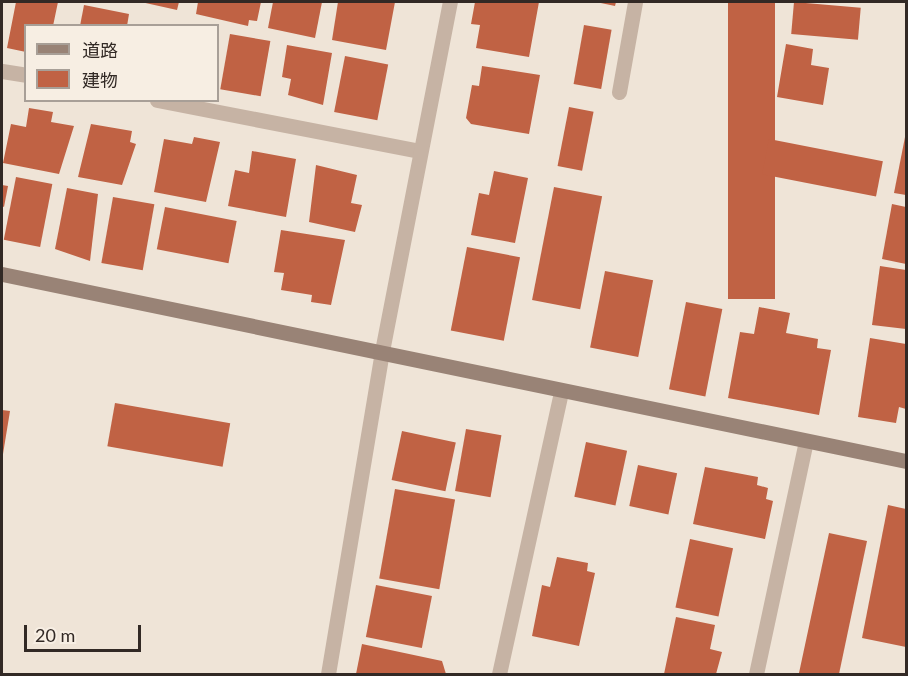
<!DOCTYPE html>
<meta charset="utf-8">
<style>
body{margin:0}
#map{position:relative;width:908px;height:676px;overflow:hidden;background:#efe4d7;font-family:Lato,"Noto Sans JP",sans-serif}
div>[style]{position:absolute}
.building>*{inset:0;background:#c06244;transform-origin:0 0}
.street>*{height:15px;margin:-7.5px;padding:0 7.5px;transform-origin:7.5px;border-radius:7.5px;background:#c6b3a4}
.secondary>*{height:15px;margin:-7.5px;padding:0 7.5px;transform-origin:7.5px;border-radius:7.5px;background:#998376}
span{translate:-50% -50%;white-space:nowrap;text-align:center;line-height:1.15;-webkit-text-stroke:5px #f7eee3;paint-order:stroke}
.frame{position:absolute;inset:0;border:3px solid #322925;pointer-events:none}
.legend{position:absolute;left:24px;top:24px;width:195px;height:78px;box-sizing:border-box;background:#f7eee3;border:2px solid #a89f97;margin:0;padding:8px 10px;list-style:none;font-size:18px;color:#322925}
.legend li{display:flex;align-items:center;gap:12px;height:30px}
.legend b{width:30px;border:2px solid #a89f97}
.scale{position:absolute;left:24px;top:625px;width:117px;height:27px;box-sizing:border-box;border:3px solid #322925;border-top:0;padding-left:8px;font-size:18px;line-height:21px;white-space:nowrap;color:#322925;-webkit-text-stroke:4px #f7eee3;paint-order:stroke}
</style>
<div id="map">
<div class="building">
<i style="clip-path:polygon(16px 2px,58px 2px,53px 26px,26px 26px,26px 52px,7px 48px)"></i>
<i style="clip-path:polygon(141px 2px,179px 2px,177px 10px)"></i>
<i style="clip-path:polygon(198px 2px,261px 2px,257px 21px,249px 20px,248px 26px,196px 14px)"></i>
<i style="clip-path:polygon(273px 2px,322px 2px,315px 38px,268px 28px)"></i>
<i style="clip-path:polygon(338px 2px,395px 2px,386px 50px,332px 40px)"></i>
<i style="clip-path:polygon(475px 2px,539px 2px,529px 57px,476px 48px,480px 25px,471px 24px)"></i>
<i style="clip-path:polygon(596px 2px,616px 2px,615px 6px)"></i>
<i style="left:728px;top:2px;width:47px;height:297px"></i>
<i style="left:794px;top:2px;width:67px;height:32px;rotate:5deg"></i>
<i style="clip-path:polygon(84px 5px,129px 14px,127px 26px,80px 26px)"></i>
<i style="left:584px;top:25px;width:28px;height:60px;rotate:10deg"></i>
<i style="left:230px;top:34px;width:41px;height:56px;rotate:10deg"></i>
<i style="clip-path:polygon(786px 44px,813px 49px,811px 65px,829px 68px,823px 105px,777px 97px)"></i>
<i style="clip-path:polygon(287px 45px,332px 53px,323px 105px,288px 95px,291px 79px,282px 77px)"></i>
<i style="left:345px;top:56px;width:44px;height:57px;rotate:11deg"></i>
<i style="clip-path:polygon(482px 66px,540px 75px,529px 134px,471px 124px,466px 118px,472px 85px,479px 86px)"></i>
<i style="left:569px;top:107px;width:25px;height:60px;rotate:11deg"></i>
<i style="clip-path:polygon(29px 108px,53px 112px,51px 122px,74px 126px,59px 174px,3px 163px,11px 124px,26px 127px)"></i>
<i style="clip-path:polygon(91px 124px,132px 131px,130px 142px,136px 144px,122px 185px,78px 177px)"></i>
<i style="clip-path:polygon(906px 132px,906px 195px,894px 193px)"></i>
<i style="clip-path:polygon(194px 137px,220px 142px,206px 202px,154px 192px,164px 139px,192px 144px)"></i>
<i style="left:769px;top:139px;width:116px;height:36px;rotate:11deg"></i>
<i style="clip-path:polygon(252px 151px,296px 159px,286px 217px,228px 206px,235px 170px,249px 173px)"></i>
<i style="clip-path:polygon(316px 165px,357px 175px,351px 203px,362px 205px,355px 232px,309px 222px)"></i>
<i style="clip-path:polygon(494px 171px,528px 178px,515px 243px,471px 235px,479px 193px,489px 195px)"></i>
<i style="left:16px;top:177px;width:37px;height:64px;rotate:11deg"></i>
<i style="clip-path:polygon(2px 185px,8px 186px,4px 207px,2px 206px)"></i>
<i style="left:554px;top:187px;width:49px;height:115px;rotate:11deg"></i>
<i style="clip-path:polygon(67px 188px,98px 194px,90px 261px,55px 249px)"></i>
<i style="left:113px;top:197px;width:42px;height:67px;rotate:10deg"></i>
<i style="clip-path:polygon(892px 204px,906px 207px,906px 264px,882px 259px)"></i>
<i style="left:165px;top:207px;width:73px;height:43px;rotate:11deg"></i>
<i style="clip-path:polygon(281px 230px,345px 240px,331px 305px,311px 302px,312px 295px,281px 290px,284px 273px,274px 272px)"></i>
<i style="left:467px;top:247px;width:54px;height:85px;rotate:11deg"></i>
<i style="clip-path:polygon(880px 266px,906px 270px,906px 329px,872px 325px)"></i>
<i style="left:605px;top:271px;width:49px;height:78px;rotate:11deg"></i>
<i style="left:686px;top:302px;width:37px;height:89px;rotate:11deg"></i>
<i style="clip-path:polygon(759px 307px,790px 313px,786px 333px,818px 339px,817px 348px,831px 350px,819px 415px,728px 398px,740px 332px,754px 334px)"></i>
<i style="clip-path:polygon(870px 338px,906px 344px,906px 409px,899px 407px,896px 423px,858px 417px)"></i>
<i style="left:115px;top:403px;width:117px;height:44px;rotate:10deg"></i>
<i style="clip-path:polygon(2px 410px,10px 411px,3px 454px,2px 454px)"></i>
<i style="left:466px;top:429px;width:36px;height:63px;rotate:10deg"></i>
<i style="left:402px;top:431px;width:55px;height:50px;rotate:12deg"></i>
<i style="left:586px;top:442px;width:42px;height:56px;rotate:12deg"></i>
<i style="left:638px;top:465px;width:40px;height:42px;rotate:12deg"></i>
<i style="clip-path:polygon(705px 467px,758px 477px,757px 485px,768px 488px,766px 499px,773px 501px,765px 539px,693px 524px)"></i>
<i style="left:395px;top:489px;width:61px;height:91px;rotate:10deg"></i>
<i style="clip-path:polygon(888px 505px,906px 509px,906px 647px,862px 638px)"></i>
<i style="clip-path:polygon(829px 533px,867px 541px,839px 674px,808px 674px,799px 673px)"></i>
<i style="left:690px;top:539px;width:44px;height:70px;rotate:12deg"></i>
<i style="clip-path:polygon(557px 557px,588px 563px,587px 571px,595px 573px,579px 646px,532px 636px,542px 585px,550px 587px)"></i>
<i style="left:376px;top:585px;width:57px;height:53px;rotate:11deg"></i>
<i style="clip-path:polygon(676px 617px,715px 625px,710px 649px,722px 652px,716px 674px,664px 674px)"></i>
<i style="clip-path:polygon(362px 644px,442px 661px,446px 674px,356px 674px)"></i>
</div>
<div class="street">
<i style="left:2px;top:71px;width:24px;rotate:9deg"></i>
<i style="left:619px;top:92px;width:91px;rotate:-79.9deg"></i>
<i style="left:157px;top:100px;width:267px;rotate:11deg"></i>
<i style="left:328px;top:674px;width:327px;rotate:-80.5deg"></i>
<i style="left:382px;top:351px;width:356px;rotate:-79deg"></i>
<i style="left:499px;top:674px;width:289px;rotate:-77.6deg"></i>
<i style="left:756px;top:674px;width:238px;rotate:-77.9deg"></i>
</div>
<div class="secondary">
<i style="left:2px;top:274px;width:923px;rotate:11.69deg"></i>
</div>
<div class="frame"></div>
<ul class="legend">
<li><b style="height:8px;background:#998376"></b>道路</li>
<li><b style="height:16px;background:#c06244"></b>建物</li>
</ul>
<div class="scale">20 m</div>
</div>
